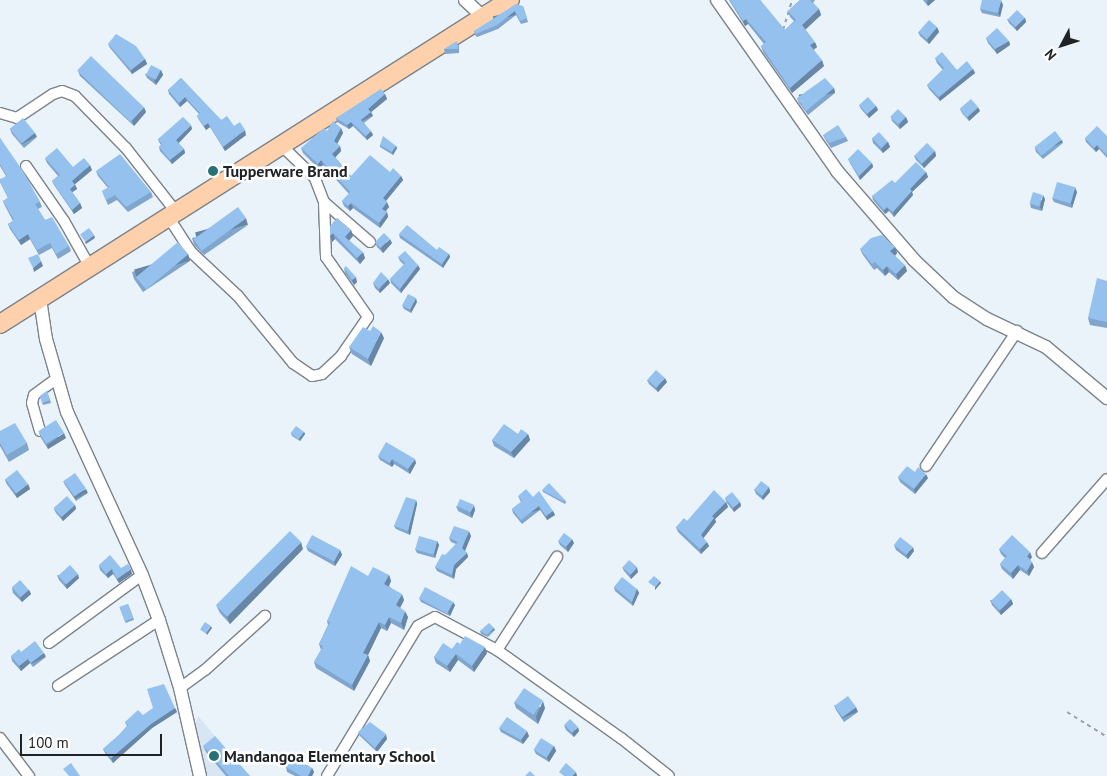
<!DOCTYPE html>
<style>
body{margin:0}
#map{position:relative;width:1107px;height:776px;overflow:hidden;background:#eaf2fa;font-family:"PT Sans",sans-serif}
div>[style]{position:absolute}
.built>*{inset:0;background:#d8e5f2}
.path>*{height:2px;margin-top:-1px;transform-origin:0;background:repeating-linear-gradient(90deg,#9aa0a6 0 4px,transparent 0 8px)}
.roads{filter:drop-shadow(1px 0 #7c838a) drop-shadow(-1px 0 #7c838a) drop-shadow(0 1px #7c838a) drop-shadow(0 -1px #7c838a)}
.minor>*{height:10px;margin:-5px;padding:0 5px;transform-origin:5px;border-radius:5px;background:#fff}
.tertiary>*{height:12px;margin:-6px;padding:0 6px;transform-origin:6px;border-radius:6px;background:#fff}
.trunk>*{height:18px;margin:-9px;padding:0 9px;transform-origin:9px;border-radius:9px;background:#fed0ab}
.wall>*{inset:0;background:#80a6cd;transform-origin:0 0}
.shaded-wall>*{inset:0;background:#6887a7;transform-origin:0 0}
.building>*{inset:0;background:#95c1ee;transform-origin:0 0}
.dots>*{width:14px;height:14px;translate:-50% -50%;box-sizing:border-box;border:2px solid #fff;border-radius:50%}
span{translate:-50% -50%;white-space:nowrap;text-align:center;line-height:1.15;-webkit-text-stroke:5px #fff;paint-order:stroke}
.poi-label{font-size:16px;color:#202326;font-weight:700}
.left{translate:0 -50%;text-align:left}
.north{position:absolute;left:1037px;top:20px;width:50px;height:50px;-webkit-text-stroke:4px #fff;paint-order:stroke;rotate:230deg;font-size:14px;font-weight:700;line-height:20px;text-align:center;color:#202326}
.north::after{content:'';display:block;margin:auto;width:18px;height:22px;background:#202326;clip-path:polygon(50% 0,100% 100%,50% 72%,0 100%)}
.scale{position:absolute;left:20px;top:734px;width:142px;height:22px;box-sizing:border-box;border:2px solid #202326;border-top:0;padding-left:6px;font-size:15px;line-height:18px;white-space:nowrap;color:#202326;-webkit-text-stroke:4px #fff;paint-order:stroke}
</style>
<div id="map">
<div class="built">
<i style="clip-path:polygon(198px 716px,249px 776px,200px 776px,192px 736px)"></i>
</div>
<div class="path">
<i style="left:783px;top:30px;width:31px;rotate:-73deg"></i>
<i style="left:1067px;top:712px;width:47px;rotate:32deg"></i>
</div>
<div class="roads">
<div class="minor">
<i style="left:0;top:113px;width:18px;rotate:16deg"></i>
<i style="left:17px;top:118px;width:43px;rotate:-33.7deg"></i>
<i style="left:53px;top:94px;width:9px;rotate:-18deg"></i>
<i style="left:62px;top:91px;width:14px;rotate:21deg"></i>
<i style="left:75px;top:96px;width:73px;rotate:45.6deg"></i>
<i style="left:126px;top:148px;width:83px;rotate:51.9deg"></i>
<i style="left:26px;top:166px;width:67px;rotate:55.4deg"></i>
<i style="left:64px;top:221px;width:55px;rotate:60.6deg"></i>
<i style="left:324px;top:202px;width:61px;rotate:41deg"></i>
<i style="left:169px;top:218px;width:40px;rotate:57.1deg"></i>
<i style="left:191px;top:252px;width:64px;rotate:43.1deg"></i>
<i style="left:238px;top:296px;width:87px;rotate:50.6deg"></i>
<i style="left:293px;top:363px;width:23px;rotate:34deg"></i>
<i style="left:312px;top:376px;width:10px;rotate:-11deg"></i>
<i style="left:322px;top:374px;width:26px;rotate:-43deg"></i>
<i style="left:341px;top:356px;width:47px;rotate:-55.3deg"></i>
<i style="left:368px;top:317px;width:73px;rotate:-125deg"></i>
<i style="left:326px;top:257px;width:55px;rotate:-92.1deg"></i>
<i style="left:324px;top:202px;width:26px;rotate:-111deg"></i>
<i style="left:315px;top:178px;width:47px;rotate:-135.9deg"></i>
<i style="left:40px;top:431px;width:29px;rotate:-106deg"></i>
<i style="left:32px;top:403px;width:8px;rotate:-76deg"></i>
<i style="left:34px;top:395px;width:27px;rotate:-36deg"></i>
<i style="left:926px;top:466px;width:163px;rotate:-56deg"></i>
<i style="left:1042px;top:553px;width:98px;rotate:-48.7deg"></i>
<i style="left:49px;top:643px;width:115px;rotate:-36.2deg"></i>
<i style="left:497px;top:650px;width:111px;rotate:-57.2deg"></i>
<i style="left:58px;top:686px;width:121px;rotate:-33.2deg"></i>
<i style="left:180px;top:688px;width:31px;rotate:-36deg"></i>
<i style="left:205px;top:670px;width:81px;rotate:-42deg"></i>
<i style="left:0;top:738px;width:48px;rotate:52.7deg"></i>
<i style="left:327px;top:776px;width:175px;rotate:-58.8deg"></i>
<i style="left:418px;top:626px;width:19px;rotate:-28deg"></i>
<i style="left:435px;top:617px;width:70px;rotate:28deg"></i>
<i style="left:497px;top:650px;width:152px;rotate:35.4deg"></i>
<i style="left:621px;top:738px;width:61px;rotate:38.4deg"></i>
</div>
<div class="tertiary">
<i style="left:465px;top:0;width:25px;rotate:43deg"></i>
<i style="left:717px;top:0;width:209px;rotate:54.9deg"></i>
<i style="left:837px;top:171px;width:118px;rotate:49.1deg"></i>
<i style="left:914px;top:260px;width:54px;rotate:43.5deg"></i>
<i style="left:953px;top:297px;width:40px;rotate:32.9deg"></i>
<i style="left:987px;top:319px;width:65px;rotate:25.4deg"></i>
<i style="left:1046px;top:347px;width:80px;rotate:39.9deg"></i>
<i style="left:40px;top:299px;width:40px;rotate:81.5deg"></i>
<i style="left:46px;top:339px;width:76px;rotate:74deg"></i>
<i style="left:67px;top:412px;width:179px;rotate:65.3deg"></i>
<i style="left:142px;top:575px;width:48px;rotate:69.3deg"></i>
<i style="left:159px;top:620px;width:71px;rotate:72.8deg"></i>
<i style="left:180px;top:688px;width:90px;rotate:77.2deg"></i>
</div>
<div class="trunk">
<i style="left:0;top:324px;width:604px;rotate:-32.43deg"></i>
</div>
</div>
<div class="wall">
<i style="clip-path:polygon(729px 0,760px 0,785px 30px,794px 21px,790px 17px,788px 11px,800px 0,815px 0,813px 3px,819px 9px,821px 15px,805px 29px,817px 47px,813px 50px,824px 66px,792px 93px,763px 52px,761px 46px,764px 44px,748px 24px,745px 26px)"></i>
<i style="clip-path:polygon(923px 0,935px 0,928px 6px)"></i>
<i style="clip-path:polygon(1003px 5px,1000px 17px,982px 13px,980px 9px)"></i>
<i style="clip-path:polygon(523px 6px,528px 22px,521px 24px,516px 15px,498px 29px,477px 37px,475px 35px,474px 31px)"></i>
<i style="clip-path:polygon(1025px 18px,1026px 22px,1017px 31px,1009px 23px,1007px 19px)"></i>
<i style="clip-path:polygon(937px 27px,939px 32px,929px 44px,920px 36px,918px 32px)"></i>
<i style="clip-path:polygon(986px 38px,1009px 41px,1010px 45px,997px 54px,988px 43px)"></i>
<i style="clip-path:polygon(108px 44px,145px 59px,147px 64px,132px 74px,110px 48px)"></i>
<i style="clip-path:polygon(459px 45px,459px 53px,445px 54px,444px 49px)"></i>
<i style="clip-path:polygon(935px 58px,957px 70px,973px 69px,975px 73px,940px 101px,929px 89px,927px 85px,943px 70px,937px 63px)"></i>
<i style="clip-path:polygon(161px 70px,163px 75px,156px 85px,147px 78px,145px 74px)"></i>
<i style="clip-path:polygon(78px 71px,146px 112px,134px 126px,80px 76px)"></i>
<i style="clip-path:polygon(181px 78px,221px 120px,234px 126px,246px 135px,225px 151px,210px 127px,206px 130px,199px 120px,197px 116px,199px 114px,187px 101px,180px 107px,169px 94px,168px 90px)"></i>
<i style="clip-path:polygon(834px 88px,835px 93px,808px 115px,799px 103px,797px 98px)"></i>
<i style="clip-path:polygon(385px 94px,387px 99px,371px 112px,373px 116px,364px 123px,373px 135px,367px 140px,353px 126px,349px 129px,337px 122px,336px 118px)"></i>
<i style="clip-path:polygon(859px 105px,876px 106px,878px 110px,869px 118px,861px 109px)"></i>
<i style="clip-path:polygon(960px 109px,980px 111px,969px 121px,962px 113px)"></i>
<i style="clip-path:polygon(891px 117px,906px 117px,908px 122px,900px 129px,892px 121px)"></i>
<i style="clip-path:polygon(341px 128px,343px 133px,337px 144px,340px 146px,341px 151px,335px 157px,351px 176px,390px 172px,401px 176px,403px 180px,386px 201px,389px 207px,386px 211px,387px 212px,388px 217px,380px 228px,353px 208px,350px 211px,344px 206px,342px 201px,349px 194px,323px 165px,319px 169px,303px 153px,301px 148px,327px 131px)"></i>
<i style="clip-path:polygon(10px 129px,37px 137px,24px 148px,12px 134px)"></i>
<i style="clip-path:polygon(192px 129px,178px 143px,184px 149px,185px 153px,172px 164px,160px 151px,159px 147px,161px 145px,159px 142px,158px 139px)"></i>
<i style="clip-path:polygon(823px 135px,846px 137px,848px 141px,831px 148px,825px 139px)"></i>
<i style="clip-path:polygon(1107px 136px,1107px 158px,1099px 149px,1096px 152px,1086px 142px,1085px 138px)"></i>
<i style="clip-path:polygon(0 138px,40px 202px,42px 207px,38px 209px,45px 220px,69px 246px,71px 251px,58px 259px,52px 248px,39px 255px,30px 239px,21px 245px,10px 229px,8px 224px,13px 221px,5px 206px,3px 201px,8px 198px,0 182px,6px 176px,0 166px)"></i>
<i style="clip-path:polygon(872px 138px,888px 142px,890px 147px,883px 153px,873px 143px)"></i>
<i style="clip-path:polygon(1063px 143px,1043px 159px,1036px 152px,1035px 148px)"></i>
<i style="clip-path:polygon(380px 145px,396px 146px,397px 148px,393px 155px,380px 147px)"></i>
<i style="clip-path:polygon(935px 151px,936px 156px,924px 168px,916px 160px,914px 156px)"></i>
<i style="clip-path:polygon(45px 158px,73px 167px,92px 170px,75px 184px,77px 189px,72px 192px,80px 203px,82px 208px,74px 214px,54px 185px,52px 181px,58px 176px,47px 163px)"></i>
<i style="clip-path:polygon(848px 159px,872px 163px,873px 167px,860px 180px,850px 163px)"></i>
<i style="clip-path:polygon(96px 171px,151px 192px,153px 197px,128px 212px,117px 200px,108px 205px,102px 191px,108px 188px,98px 176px)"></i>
<i style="clip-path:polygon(926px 172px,928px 177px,912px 192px,913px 195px,894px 217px,889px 211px,885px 214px,873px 200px,872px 196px,895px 183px)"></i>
<i style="clip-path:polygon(1077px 192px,1072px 208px,1054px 202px,1052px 198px)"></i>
<i style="clip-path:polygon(1045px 199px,1042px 211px,1031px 208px,1030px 204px)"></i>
<i style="clip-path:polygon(337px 218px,351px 230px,353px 236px,349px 240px,365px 258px,360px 264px,335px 239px,332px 242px,330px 236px)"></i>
<i style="clip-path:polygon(248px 225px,204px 255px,194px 245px,192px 238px)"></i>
<i style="clip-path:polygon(399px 234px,437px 250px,449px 254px,450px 257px,443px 268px,400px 238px)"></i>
<i style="clip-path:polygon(375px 242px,392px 243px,383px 253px,377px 247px)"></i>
<i style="clip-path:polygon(895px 247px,897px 253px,895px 256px,907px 271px,898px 280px,889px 272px,885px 276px,877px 268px,874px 270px,863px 255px,860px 249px)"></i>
<i style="clip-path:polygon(188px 254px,190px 261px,143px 292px,134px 279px,132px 272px)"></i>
<i style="clip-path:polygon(398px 257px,420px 269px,401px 293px,391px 283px,390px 279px,404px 265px,400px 261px)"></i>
<i style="clip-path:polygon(344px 268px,357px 282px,354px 285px,345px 273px)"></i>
<i style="clip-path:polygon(1107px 281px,1107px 328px,1090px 325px,1088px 318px)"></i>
<i style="clip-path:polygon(373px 283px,390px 283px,380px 293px,375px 288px)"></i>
<i style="clip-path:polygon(417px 302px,411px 313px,404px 309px,402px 305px)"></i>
<i style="clip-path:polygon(384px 338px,371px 366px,352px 354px,349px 347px)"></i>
<i style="clip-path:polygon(647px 380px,667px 382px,658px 392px,649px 384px)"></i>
<i style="clip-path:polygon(47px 391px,51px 403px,43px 405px,40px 396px)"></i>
<i style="clip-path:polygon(0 431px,27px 443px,29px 450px,9px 462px,0 446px)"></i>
<i style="clip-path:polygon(304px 432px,305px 434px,300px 441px,292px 436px,291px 433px)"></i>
<i style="clip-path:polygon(39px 433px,66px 438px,48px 449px,41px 438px)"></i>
<i style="clip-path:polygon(518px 434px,528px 434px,530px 440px,514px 458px,494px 446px,492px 440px)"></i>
<i style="clip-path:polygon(378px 456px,416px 463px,410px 474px,394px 464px,392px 467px,380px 460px)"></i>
<i style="clip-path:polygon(915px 472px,928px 478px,915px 494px,900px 482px,898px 477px)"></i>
<i style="clip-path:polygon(5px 479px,28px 484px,30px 489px,17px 498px,6px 483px)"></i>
<i style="clip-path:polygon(63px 481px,88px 493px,76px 501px,65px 485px)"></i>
<i style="clip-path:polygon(769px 487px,770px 492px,763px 500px,756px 494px,754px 489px)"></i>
<i style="clip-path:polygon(542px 490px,565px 500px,566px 502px,565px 504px,543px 492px)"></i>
<i style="clip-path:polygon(518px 496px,533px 497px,553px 511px,555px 515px,547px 520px,540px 510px,522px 524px,513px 513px,512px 509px,521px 502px)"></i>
<i style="clip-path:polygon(725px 498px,740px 502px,741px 506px,734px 512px,727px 503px)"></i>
<i style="clip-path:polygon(416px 500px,417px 504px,410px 535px,396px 529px,394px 526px)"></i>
<i style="clip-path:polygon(726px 502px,728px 507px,715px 519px,716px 522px,703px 538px,709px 546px,701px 554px,678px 532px,676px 527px,687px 521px)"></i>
<i style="clip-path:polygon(75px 505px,76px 509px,63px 521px,56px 513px,54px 509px)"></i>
<i style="clip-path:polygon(456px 506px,475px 510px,472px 518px,458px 511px)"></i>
<i style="clip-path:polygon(471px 536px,465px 551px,467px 553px,468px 557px,456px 569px,454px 579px,437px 571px,435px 567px,456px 544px,451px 542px,449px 538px)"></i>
<i style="clip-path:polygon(437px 541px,439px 545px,435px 558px,417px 553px,415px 549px)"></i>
<i style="clip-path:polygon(558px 541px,574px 543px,568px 552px,560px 545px)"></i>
<i style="clip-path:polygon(894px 545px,914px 551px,908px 559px,896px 550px)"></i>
<i style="clip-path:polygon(306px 546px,340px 550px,342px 555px,335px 566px,308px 551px)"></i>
<i style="clip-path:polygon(303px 549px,230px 624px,220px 613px,217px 607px)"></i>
<i style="clip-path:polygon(999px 549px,1032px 557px,1030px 560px,1034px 567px,1029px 576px,1020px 570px,1013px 579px,1002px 569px,1000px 564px,1005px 558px,1001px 554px)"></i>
<i style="clip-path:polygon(99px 565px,121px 568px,132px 574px,119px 583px,113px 574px,108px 578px,100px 570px)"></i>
<i style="clip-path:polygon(622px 567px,638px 572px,631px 579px,624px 571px)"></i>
<i style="clip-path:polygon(57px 575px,79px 578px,67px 589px,59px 580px)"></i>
<i style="clip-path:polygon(389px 575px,391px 581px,389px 586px,404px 600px,400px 608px,408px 617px,404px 630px,391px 623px,387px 631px,381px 628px,368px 655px,370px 661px,354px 691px,316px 668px,314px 662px,321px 650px,319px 644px,328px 625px,327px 621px,368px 576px)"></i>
<i style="clip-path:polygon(614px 587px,637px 589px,639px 593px,633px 606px,615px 591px)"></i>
<i style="clip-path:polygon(12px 588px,29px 590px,31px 594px,22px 602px,13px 593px)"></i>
<i style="clip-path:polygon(419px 598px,455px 605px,450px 616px,421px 602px)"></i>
<i style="clip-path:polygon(1011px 599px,1013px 604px,1001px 615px,992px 605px,990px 600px)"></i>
<i style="left:128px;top:604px;width:17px;height:9px;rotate:69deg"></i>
<i style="clip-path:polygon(495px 630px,488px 637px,481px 634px,480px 631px)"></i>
<i style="clip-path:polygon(460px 644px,487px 653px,474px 672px,458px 660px,450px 672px,436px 663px,434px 657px,452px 649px)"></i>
<i style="clip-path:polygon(21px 652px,46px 657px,33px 667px,30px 663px,21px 671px,12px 661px,11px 656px)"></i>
<i style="clip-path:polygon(514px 702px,545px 708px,538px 724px,516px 708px)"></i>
<i style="clip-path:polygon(834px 705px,858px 712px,844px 722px,836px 710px)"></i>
<i style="clip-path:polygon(175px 708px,177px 712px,152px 728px,113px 763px,105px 753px,103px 749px,119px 735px,127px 726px,125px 722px,143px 715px)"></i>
<i style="clip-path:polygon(564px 725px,579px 731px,574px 737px,566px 730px)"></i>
<i style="clip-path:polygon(499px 728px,529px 736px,523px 744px,501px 732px)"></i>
<i style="clip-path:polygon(358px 732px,387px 739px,377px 752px,360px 736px)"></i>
<i style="clip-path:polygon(203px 746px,250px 776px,226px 776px,206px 752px)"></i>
<i style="clip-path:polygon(554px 746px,556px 751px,549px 762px,536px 754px,534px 750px)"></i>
<i style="clip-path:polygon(286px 767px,312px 768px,314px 772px,312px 776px,295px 776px,287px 772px)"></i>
</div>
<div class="shaded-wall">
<i style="clip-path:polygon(928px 0,935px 0,928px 6px,927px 2px)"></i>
<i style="clip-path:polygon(1001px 0,1003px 5px,1000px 17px,998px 13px)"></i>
<i style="clip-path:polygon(819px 9px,821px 15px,804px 31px,802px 25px)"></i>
<i style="left:515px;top:11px;width:4px;height:23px;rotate:76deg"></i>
<i style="clip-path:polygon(1025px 18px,1026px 22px,1017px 31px,1015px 27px)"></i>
<i style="clip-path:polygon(746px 19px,748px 24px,745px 26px,743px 21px)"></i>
<i style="clip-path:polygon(937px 27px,939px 32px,929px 44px,927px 40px)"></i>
<i style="clip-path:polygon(1009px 41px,1010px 45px,997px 54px,995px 49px)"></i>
<i style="clip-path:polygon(815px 42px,817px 47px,812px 51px,810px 45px)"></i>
<i style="clip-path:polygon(145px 59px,147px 64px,132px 74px,131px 70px)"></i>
<i style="clip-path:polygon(822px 60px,824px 66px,792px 93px,790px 88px)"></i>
<i style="clip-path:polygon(973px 69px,975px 73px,940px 101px,939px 97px)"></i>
<i style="clip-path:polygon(161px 70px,163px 75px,156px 85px,154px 80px)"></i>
<i style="left:834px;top:88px;width:5px;height:36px;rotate:79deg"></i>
<i style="clip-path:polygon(385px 94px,387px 99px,370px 113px,368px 109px)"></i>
<i style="clip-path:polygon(185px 97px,187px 101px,180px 107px,179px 103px)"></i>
<i style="clip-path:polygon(876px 106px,878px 110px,869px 118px,867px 114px)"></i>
<i style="clip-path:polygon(144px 107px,146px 112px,134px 126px,132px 121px)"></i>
<i style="clip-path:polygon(978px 107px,980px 111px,969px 121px,968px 117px)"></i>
<i style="left:371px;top:112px;width:4px;height:13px;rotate:63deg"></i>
<i style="clip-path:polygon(906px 117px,908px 122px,900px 129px,899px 125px)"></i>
<i style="clip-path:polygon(351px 122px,353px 126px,349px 129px,347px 125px)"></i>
<i style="clip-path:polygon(208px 123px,210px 127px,206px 130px,204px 126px)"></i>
<i style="clip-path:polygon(191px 125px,192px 129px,178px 144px,176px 140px)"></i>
<i style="clip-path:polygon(341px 128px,343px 133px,336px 146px,334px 141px)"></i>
<i style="clip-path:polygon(245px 130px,246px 135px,225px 151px,223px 147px)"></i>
<i style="clip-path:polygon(371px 131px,373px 135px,367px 140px,366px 136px)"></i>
<i style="left:35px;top:133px;width:4px;height:17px;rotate:63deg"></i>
<i style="left:1062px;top:140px;width:3px;height:26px;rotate:72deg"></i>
<i style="clip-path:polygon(888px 142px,890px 147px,883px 153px,881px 149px)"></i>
<i style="clip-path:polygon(1097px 145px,1099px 149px,1096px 152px,1094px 148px)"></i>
<i style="clip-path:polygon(340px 146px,341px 151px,334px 159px,332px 154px)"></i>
<i style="clip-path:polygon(396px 146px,397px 148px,393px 155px,392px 152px)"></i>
<i style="clip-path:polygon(184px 149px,185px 153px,172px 164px,170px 160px)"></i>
<i style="clip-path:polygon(935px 151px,936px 156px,924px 168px,922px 164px)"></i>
<i style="clip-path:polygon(321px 160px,323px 165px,319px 169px,318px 164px)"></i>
<i style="clip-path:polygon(872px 163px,873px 167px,860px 180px,859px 176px)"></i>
<i style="clip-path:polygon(90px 165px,92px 170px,74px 185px,72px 181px)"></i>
<i style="clip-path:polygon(926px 172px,928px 177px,912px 192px,913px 195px,894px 217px,893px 212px,910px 189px)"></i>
<i style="clip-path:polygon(401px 176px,403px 180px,384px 203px,383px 198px)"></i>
<i style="clip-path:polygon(75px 185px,77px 189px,71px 193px,70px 189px)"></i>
<i style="clip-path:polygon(1075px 187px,1077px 192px,1072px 208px,1071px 203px)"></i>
<i style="clip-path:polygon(1043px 195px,1045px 199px,1042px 211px,1040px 207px)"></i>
<i style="clip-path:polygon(387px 202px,389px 207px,384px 213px,382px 209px)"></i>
<i style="clip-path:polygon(80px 203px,82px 208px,74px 214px,72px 210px)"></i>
<i style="clip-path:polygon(351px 203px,353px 208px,350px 211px,348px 206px)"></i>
<i style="clip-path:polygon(887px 207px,889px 211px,885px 214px,884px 210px)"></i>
<i style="clip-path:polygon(387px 212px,388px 217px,380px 228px,379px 223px)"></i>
<i style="left:246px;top:218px;width:7px;height:53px;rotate:74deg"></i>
<i style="clip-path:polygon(351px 230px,353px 236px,347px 243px,345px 237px)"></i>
<i style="clip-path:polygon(333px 233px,335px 239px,332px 242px,330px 236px)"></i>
<i style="clip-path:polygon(28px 234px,30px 239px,21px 245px,19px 240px)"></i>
<i style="clip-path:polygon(94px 235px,95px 238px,86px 244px,85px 242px)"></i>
<i style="clip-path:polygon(390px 239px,392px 243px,383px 253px,381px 248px)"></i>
<i style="clip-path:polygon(895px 247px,897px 253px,893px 258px,890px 251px)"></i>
<i style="clip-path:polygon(363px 252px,365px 258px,360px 264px,357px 258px)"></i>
<i style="left:188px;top:254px;width:7px;height:56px;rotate:74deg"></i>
<i style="clip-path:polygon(449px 254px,450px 257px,443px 268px,442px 264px)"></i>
<i style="clip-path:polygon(41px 261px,43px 266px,34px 272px,33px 268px)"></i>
<i style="clip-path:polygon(418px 265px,420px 269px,401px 293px,400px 289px)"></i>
<i style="clip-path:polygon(905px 265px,907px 271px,898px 280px,896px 274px)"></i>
<i style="clip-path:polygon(887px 266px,889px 272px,885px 276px,883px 270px)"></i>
<i style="clip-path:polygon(356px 277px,357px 282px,354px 285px,352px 280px)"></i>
<i style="clip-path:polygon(388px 279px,390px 283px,380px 293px,379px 289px)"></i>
<i style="clip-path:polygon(416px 298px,417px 302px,411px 313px,410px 309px)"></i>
<i style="clip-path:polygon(381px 332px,384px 338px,371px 366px,368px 359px)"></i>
<i style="clip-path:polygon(665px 378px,667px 382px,658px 392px,656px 388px)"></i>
<i style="clip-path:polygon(304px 432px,305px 434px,300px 441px,299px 439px)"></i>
<i style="clip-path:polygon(64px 433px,66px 438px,48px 449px,47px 445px)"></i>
<i style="clip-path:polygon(528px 434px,530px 440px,514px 458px,511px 452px)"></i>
<i style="clip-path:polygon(392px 459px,394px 464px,392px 467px,390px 463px)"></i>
<i style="clip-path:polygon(415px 459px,416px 463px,410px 474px,408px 469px)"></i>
<i style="clip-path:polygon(926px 474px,928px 478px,915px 494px,914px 489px)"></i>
<i style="clip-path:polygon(28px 484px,30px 489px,17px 498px,15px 493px)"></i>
<i style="clip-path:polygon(769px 487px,770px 492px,763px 500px,762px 496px)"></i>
<i style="left:86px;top:489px;width:4px;height:14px;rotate:63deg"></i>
<i style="clip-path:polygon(416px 500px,417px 504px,410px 535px,408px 531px)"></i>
<i style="clip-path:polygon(726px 502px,728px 507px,715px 519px,716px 522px,702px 540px,701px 535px,712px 516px)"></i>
<i style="clip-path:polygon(740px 502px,741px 506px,734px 512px,733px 508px)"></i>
<i style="clip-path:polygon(75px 505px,76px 509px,63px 521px,61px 517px)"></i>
<i style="clip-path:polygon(474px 505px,475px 510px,472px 518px,470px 513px)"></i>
<i style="left:539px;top:506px;width:4px;height:23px;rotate:76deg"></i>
<i style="clip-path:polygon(553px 511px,555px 515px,547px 520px,546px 516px)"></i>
<i style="clip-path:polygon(469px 531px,471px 536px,464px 553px,462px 548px)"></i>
<i style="clip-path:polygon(572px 539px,574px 543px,568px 552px,566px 547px)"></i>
<i style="clip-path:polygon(437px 541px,439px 545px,435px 558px,434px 554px)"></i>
<i style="clip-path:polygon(301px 542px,303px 549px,230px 624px,227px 617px)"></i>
<i style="clip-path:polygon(707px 542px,709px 546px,701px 554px,700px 549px)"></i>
<i style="clip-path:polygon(913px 547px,914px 551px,908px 559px,906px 555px)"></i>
<i style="clip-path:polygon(340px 550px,342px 555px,335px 566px,334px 561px)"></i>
<i style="clip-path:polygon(1030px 552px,1032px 557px,1029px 561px,1027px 556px)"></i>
<i style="clip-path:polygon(467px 553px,468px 557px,456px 569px,454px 579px,452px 575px,454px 565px)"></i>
<i style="clip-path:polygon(1032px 562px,1034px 567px,1029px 576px,1027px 571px)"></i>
<i style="clip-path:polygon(1018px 565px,1020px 570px,1013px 579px,1011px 573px)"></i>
<i style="clip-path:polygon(637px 567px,638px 572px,631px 579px,630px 574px)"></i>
<i style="clip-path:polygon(112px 569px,113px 574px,108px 578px,106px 574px)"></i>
<i style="clip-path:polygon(131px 569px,132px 574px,119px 583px,117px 579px)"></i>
<i style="clip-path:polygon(78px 574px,79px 578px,67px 589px,65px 584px)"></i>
<i style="clip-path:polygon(389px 575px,391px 581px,387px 590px,384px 584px)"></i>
<i style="clip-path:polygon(660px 581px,661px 583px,655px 590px,655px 587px)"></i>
<i style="clip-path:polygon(637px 589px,639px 593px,633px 606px,632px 602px)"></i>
<i style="clip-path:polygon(29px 590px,31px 594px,22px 602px,20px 598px)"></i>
<i style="clip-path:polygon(402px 594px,404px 600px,398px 612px,396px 605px)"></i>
<i style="clip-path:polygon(1011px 599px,1013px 604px,1001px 615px,999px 610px)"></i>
<i style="clip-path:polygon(453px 602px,455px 605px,450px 616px,448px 612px)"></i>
<i style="clip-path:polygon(405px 611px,408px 617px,404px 630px,401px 623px)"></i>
<i style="clip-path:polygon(389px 617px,391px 623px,387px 631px,385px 625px)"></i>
<i style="clip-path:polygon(379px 622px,381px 628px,368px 655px,370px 661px,354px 691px,352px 685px,363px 653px)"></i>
<i style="clip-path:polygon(211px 626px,212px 628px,207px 635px,206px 633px)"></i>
<i style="left:494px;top:628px;width:2px;height:10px;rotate:63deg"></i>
<i style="clip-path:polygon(485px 647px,487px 653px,474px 672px,472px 666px)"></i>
<i style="left:44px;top:653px;width:4px;height:16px;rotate:63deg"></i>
<i style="clip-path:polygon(456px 654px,458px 660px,450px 672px,447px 666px)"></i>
<i style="clip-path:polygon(28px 659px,30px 663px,21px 671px,19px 666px)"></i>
<i style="clip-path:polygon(543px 701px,545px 708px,538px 724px,536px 717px)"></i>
<i style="left:856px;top:707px;width:5px;height:17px;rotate:68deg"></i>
<i style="clip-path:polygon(175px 708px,177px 712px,152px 728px,113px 763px,111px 758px,151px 724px)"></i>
<i style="clip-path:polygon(578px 727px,579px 731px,574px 737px,572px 733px)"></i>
<i style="clip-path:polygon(527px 731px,529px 736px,523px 744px,521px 740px)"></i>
<i style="clip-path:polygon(386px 734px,387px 739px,377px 752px,375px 748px)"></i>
<i style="clip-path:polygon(554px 746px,556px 751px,549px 762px,547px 758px)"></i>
<i style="clip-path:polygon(312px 768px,314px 772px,312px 776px,308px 776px)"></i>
<i style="clip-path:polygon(576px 772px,577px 776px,572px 776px)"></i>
</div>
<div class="building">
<i style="clip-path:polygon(730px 0,760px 0,785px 30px,796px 20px,788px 11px,800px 0,810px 0,819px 9px,802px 25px,815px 42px,810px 45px,822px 60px,790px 88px,761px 46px,766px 42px,746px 19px,743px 21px)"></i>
<i style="clip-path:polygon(982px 0,1001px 0,998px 13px,980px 9px)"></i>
<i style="clip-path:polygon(516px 4px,523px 6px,527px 18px,520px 21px,515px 11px,497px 25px,476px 34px,474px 31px)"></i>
<i style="left:1017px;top:10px;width:11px;height:13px;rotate:45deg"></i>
<i style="left:929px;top:20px;width:11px;height:16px;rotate:41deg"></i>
<i style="clip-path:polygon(997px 28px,1009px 41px,995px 49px,986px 38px)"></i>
<i style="clip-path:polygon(116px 34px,136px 46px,145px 59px,131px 70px,108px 44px)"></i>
<i style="clip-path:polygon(457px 41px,458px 49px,444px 49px)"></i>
<i style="clip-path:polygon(942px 52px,957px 70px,967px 61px,973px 69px,939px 97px,927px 85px,944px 68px,935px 58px)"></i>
<i style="left:91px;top:56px;width:74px;height:20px;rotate:44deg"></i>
<i style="left:151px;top:65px;width:11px;height:11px;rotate:27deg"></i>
<i style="clip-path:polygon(181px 78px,221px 120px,227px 116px,234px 126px,240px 122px,245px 130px,223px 147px,208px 123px,204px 126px,197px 116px,200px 113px,185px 97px,179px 103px,168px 90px)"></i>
<i style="clip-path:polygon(825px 78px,834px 88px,806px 111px,797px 98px)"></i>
<i style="clip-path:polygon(381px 89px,385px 94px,368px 109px,371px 112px,361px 120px,371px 131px,366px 136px,351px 122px,347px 125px,336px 118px)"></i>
<i style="left:868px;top:97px;width:12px;height:12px;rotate:48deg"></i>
<i style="left:971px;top:99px;width:11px;height:15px;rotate:49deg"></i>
<i style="left:898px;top:109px;width:11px;height:11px;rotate:45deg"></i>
<i style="clip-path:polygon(183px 117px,191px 125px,176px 140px,184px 149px,170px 160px,159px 147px,162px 144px,158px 139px)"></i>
<i style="left:23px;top:118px;width:19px;height:17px;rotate:51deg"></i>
<i style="clip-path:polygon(333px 121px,341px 128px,334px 141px,340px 146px,332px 154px,351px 176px,370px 155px,390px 172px,393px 168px,401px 176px,383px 198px,387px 202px,382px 209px,387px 212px,379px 223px,351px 203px,348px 206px,342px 201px,350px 192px,321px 160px,318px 164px,301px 148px,324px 128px,327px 131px)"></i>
<i style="clip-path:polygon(838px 125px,846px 137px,829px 143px,823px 135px)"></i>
<i style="clip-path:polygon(1097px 126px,1107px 136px,1107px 155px,1097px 145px,1094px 148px,1085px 138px)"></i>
<i style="left:1055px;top:131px;width:11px;height:26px;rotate:52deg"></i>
<i style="left:879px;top:132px;width:13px;height:9px;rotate:48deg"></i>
<i style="clip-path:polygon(383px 136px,396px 146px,392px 152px,380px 145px)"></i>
<i style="clip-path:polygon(0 138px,23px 171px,40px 202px,35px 204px,45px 220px,52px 217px,69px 246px,56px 254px,50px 243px,37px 250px,28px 234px,19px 240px,8px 224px,14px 220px,3px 201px,8px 198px,0 182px,0 179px,7px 176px,0 164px)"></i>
<i style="left:927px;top:143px;width:11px;height:18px;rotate:45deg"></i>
<i style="clip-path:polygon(57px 148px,73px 167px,84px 158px,90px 165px,72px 181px,75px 185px,70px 189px,80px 203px,72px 210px,52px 181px,60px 175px,45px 158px)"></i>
<i style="clip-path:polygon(858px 149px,872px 163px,859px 176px,848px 159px)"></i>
<i style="clip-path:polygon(120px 154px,151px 192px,126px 207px,115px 195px,106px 200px,102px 191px,109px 187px,96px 171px)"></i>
<i style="clip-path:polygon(916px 162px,926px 172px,910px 189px,912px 191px,893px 212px,887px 207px,884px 210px,872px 196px,892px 180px,895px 183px)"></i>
<i style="left:1057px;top:182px;width:19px;height:17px;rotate:16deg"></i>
<i style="left:1033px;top:192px;width:10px;height:12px;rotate:17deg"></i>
<i style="left:238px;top:207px;width:14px;height:55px;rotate:54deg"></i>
<i style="clip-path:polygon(337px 218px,351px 230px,345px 237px,363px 252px,357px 258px,333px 233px,330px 236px,330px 226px)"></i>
<i style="clip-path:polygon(407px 225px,437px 250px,439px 247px,449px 254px,442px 264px,399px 234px)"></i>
<i style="left:89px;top:228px;width:9px;height:11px;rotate:54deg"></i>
<i style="left:384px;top:233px;width:8px;height:13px;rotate:45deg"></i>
<i style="clip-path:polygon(882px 235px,895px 247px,890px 251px,905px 265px,896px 274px,887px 266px,883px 270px,875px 262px,872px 264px,860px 249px,871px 238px)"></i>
<i style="left:178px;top:242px;width:16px;height:55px;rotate:50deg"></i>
<i style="clip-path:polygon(405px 251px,418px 265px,400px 289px,390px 279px,405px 263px,398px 257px)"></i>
<i style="clip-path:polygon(38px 254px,41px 261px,33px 268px,28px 258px)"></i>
<i style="clip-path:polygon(346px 266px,356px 277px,352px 280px,344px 268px)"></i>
<i style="clip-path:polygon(381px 272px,388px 279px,379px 289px,373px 283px)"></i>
<i style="clip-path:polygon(1097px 278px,1107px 281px,1107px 322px,1088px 318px)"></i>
<i style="left:408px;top:294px;width:9px;height:13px;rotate:27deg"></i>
<i style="clip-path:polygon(373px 326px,381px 332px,368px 359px,349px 347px,363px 327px,370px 331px)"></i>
<i style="left:656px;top:370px;width:12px;height:13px;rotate:42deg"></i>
<i style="clip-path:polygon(47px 391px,50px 400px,42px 403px,40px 396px)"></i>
<i style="left:56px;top:420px;width:15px;height:21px;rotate:58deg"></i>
<i style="clip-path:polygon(15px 423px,27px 443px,7px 455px,0 443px,0 431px)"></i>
<i style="clip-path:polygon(504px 424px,518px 434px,521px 429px,528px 434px,511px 452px,492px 440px)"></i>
<i style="left:296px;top:426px;width:10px;height:9px;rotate:37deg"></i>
<i style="clip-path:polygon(386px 442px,415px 459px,408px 469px,392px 459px,390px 463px,378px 456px)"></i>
<i style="clip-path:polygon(907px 466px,915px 472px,918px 467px,926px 474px,914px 489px,898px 477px)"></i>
<i style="left:17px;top:470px;width:18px;height:15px;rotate:52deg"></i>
<i style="left:75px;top:473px;width:19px;height:14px;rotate:55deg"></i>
<i style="left:761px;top:481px;width:10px;height:11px;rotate:37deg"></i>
<i style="clip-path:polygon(549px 483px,565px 500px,564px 502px,542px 490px)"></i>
<i style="clip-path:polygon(526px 489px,533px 497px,539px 491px,553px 511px,546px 516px,539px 506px,521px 520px,512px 509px,522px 501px,518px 496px)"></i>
<i style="clip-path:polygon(714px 490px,726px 502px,712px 516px,714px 518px,701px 535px,707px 542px,700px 549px,676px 527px,684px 518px,687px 521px)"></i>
<i style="left:732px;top:492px;width:13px;height:9px;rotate:51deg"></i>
<i style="left:67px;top:496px;width:12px;height:18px;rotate:48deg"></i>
<i style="clip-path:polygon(406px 497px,416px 500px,408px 531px,394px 526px)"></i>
<i style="left:460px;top:499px;width:15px;height:8px;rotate:23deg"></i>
<i style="clip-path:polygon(454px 526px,469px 531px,462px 548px,467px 553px,454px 565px,452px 575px,435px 567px,442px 554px,445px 555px,458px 542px,449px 538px)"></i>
<i style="left:290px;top:531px;width:16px;height:105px;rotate:45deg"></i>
<i style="left:564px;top:533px;width:10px;height:10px;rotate:37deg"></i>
<i style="left:312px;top:535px;width:32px;height:13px;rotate:28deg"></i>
<i style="clip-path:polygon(1012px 535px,1030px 552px,1027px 556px,1032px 562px,1027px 571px,1018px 565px,1011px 573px,1000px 564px,1007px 556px,999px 549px)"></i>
<i style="left:419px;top:536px;width:19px;height:14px;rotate:16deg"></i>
<i style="left:900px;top:537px;width:16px;height:10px;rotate:38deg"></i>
<i style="clip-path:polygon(110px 555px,121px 568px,128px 564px,131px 569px,117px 579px,112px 569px,106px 574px,99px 565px)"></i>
<i style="left:629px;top:560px;width:11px;height:10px;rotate:41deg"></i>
<i style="left:70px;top:565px;width:12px;height:16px;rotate:48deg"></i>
<i style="clip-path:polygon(351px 566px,368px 576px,373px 567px,389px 575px,384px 584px,402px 594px,396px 605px,405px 611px,401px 623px,389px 617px,385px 625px,379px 622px,363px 653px,368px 655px,352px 685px,314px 662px,323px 646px,319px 644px,330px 622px,327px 621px)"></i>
<i style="clip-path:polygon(654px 576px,660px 581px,655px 587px,648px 582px)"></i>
<i style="clip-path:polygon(622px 577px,637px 589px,632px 602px,614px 587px)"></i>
<i style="left:20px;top:580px;width:13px;height:11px;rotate:48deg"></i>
<i style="left:425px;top:587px;width:32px;height:13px;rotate:28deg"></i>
<i style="left:1002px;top:590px;width:13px;height:16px;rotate:45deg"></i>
<i style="left:128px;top:604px;width:15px;height:9px;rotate:70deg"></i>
<i style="left:205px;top:622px;width:7px;height:9px;rotate:34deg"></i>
<i style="clip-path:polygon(489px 623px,494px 628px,487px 635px,480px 631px)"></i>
<i style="clip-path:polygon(465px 636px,485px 647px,472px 666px,456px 654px,447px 666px,434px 657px,443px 643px,452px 649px,457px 642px,460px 644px)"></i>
<i style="clip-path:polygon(35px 641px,44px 653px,31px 663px,28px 659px,19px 666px,11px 656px,19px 649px,21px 652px)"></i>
<i style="clip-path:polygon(164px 684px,175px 708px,151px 724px,111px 758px,103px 749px,119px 735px,128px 725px,125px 722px,138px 710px,143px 715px,153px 708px,147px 689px)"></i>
<i style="left:524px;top:688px;width:23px;height:17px;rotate:34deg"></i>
<i style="left:848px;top:696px;width:14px;height:17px;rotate:54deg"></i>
<i style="clip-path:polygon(507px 717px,527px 731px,521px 740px,499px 728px)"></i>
<i style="left:570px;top:719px;width:11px;height:8px;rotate:45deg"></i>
<i style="clip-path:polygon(370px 722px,386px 734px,375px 748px,358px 732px)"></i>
<i style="clip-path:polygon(215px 736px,250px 776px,229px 776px,203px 746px)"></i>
<i style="left:541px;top:738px;width:15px;height:14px;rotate:32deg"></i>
<i style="clip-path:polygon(292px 756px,312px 768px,308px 776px,301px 776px,286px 767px)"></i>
<i style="clip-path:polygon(71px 763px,80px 776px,69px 776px,63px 769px)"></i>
<i style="clip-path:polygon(566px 763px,576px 772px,572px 776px,564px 776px,559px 772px)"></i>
<i style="clip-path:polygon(530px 771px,535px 776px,525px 776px)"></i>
</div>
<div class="dots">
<i style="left:213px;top:171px;background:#277175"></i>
<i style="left:214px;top:756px;background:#277175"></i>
</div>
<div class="poi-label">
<span class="left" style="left:223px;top:171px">Tupperware Brand</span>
<span class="left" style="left:224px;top:756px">Mandangoa Elementary School</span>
</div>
<div class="north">N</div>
<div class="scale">100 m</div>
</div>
